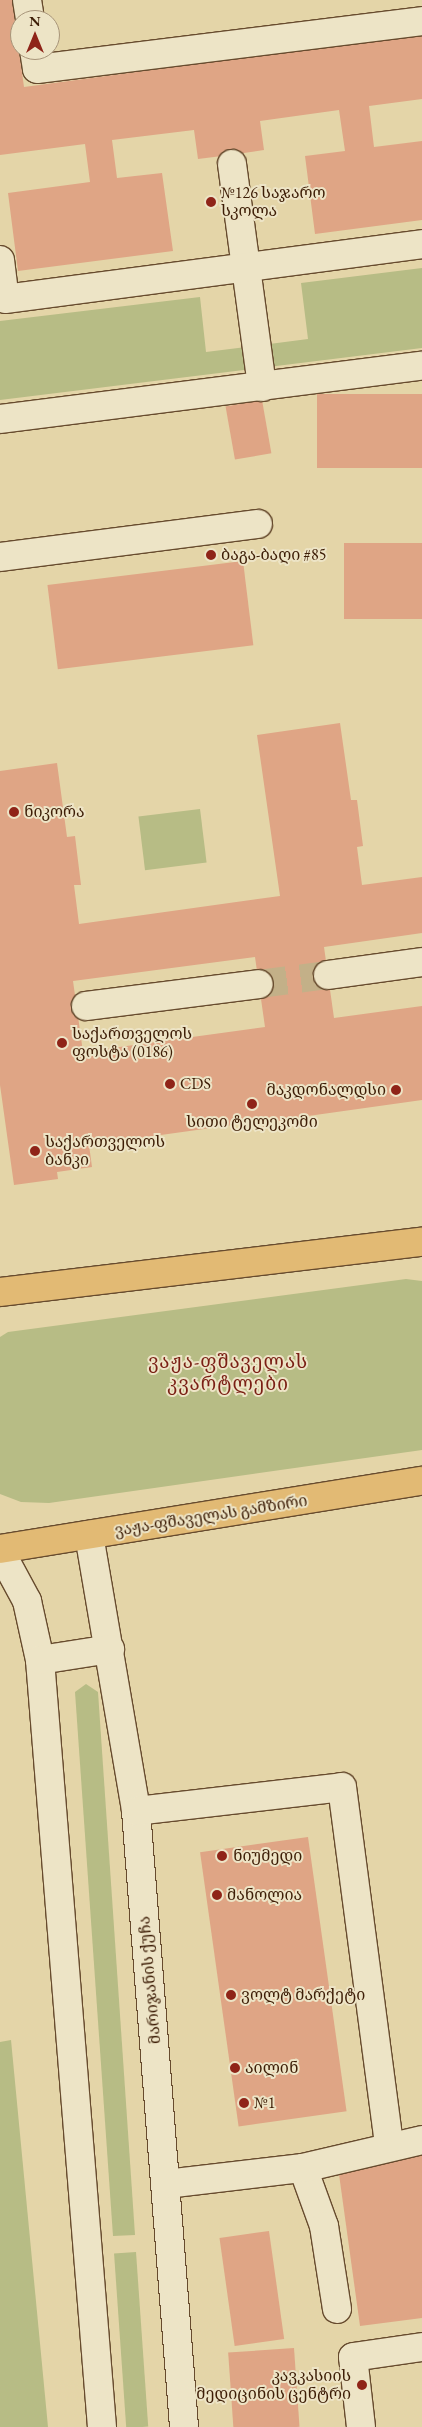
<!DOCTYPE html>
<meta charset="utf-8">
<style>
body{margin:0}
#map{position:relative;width:422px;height:2427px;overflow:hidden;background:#e4d5a8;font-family:"EB Garamond","Noto Serif Georgian",serif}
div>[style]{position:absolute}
.green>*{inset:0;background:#b7bc85;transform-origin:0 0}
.building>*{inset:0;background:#dfa585;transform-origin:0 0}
.minor-tunnel>*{height:28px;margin-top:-14px;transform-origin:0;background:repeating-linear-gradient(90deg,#c3b088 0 28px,transparent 0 42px)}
.roads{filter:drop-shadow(1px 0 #674b2e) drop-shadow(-1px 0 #674b2e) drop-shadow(0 1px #674b2e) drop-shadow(0 -1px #674b2e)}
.minor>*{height:28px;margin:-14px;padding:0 14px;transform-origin:14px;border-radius:14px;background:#ede4c6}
.major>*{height:28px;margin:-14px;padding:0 14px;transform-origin:14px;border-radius:14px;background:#e2ba74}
.dots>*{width:14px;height:14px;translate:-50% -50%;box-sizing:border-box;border:2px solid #ede4c6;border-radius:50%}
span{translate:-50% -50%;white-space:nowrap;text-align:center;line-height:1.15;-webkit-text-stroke:4px #ede4c6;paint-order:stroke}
.poi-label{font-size:16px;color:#3d1d06}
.left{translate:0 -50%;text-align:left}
.right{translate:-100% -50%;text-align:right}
.street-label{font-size:16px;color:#3d1d06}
.quarter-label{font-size:19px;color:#7a1f14;letter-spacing:1px}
.north{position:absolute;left:10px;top:10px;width:50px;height:50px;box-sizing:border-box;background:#ede4c6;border:1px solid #a79479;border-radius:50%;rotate:0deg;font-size:14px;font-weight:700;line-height:20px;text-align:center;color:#3d1d06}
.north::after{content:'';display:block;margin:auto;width:18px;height:22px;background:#8f2418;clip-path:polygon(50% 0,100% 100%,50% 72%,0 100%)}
</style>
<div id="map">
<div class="green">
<i style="clip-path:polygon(422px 268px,422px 348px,0 400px,0 321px,200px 297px,206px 352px,308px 339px,301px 283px)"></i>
<i style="left:200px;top:809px;width:54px;height:62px;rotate:83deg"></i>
<i style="clip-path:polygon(406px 1279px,422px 1281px,422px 1450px,49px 1503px,21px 1502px,0 1494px,0 1337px,8px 1332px)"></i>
<i style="clip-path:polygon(86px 1684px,98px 1692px,135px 2235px,113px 2236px,75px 1692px)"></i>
<i style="clip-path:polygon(11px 2040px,48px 2427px,0 2427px,0 2042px)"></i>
<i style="left:136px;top:2252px;width:175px;height:22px;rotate:86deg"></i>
</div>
<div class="building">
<i style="clip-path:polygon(0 0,12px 0,24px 87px,422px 34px,422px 99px,369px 106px,374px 147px,422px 141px,422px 220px,315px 234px,305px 156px,345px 151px,339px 110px,260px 121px,264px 150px,230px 155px,198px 159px,194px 130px,112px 140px,117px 178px,162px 173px,173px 251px,18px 271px,8px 193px,90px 182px,85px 144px,0 155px)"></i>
<i style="left:422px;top:394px;width:74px;height:105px;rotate:90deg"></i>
<i style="left:262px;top:400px;width:54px;height:37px;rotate:80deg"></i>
<i style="left:422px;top:543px;width:76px;height:78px;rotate:90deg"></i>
<i style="left:243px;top:561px;width:85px;height:197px;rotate:83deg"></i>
<i style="clip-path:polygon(evenodd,340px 723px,351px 800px,357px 800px,363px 846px,357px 847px,362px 885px,422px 877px,422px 933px,324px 947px,334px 1018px,422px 1006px,422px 1100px,301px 1117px,301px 1122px,290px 1124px,263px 1127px,262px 1121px,89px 1145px,92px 1167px,57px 1172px,58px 1179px,14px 1185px,0 1085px,0 771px,57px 763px,67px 837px,75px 836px,81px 885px,74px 885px,79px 924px,280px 896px,257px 735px,340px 723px,255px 957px,265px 1027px,83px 1052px,73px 981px,255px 957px)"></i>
<i style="left:308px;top:1837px;width:277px;height:109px;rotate:82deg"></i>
<i style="clip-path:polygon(422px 2155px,422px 2318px,360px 2326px,338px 2167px)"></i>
<i style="left:269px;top:2231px;width:109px;height:50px;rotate:82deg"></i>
<i style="left:294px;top:2348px;width:79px;height:66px;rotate:86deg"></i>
</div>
<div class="minor-tunnel">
<i style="left:259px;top:984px;width:70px;rotate:-7.4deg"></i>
</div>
<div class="roads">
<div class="minor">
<i style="left:27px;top:0;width:20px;rotate:81deg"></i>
<i style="left:34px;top:50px;width:19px;rotate:81deg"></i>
<i style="left:37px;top:69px;width:388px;rotate:-7.1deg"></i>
<i style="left:232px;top:164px;width:225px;rotate:82.3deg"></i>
<i style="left:0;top:260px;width:39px;rotate:83deg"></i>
<i style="left:5px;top:299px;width:421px;rotate:-7.5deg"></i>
<i style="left:0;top:419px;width:425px;rotate:-7.2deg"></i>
<i style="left:0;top:557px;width:260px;rotate:-7.3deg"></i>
<i style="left:328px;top:975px;width:95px;rotate:-7.9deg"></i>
<i style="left:86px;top:1006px;width:174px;rotate:-7.2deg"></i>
<i style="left:89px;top:1535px;width:280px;rotate:80.3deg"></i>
<i style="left:136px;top:1811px;width:618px;rotate:85.54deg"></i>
<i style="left:0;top:1551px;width:57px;rotate:61.6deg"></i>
<i style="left:27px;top:1601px;width:60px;rotate:77.6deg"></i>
<i style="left:40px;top:1660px;width:770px;rotate:85.38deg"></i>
<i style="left:40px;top:1660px;width:71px;rotate:-8.9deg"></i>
<i style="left:136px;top:1811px;width:207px;rotate:-6.6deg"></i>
<i style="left:342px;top:1787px;width:362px;rotate:82.5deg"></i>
<i style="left:303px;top:2168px;width:62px;rotate:70.1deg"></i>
<i style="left:324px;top:2226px;width:84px;rotate:81.1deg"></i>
<i style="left:166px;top:2184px;width:138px;rotate:-6.7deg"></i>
<i style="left:303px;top:2168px;width:122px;rotate:-13.2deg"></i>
<i style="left:361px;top:2427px;width:70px;rotate:-96.5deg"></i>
<i style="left:353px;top:2357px;width:70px;rotate:-8.2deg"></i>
</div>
<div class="major">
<i style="left:0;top:1292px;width:425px;rotate:-6.8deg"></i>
<i style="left:0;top:1549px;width:427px;rotate:-9.2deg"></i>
</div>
</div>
<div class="dots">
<i style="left:211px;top:202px;background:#8f2418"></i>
<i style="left:211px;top:555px;background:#8f2418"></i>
<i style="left:14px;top:812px;background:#8f2418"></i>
<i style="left:62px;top:1043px;background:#8f2418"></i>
<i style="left:170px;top:1084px;background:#8f2418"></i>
<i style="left:396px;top:1090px;background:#8f2418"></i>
<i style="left:252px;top:1104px;background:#8f2418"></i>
<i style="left:35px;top:1151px;background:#8f2418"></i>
<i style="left:222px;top:1856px;background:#8f2418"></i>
<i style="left:217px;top:1895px;background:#8f2418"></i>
<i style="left:231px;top:1995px;background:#8f2418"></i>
<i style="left:235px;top:2068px;background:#8f2418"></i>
<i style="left:244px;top:2103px;background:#8f2418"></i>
<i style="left:362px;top:2385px;background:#8f2418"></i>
</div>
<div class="poi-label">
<span class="left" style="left:221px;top:202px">№126 საჯარო<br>სკოლა</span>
<span class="left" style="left:221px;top:555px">ბაგა-ბაღი #85</span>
<span class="left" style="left:24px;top:812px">ნიკორა</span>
<span class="left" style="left:72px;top:1043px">საქართველოს<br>ფოსტა (0186)</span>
<span class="left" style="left:180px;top:1084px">CDS</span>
<span class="right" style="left:386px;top:1090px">მაკდონალდსი</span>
<span style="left:252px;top:1122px">სითი ტელეკომი</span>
<span class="left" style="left:45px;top:1151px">საქართველოს<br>ბანკი</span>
<span class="left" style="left:233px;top:1856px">ნიუმედი</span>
<span class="left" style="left:227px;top:1895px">მანოლია</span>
<span class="left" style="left:241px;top:1995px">ვოლტ მარქეტი</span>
<span class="left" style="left:245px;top:2068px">აილინ</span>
<span class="left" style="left:254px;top:2103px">№1</span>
<span class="right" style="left:351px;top:2385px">კავკასიის<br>მედიცინის ცენტრი</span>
</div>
<div class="street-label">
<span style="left:211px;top:1516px;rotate:-9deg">ვაჟა-ფშაველას გამზირი</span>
<span style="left:150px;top:1980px;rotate:-95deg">მარიჯანის ქუჩა</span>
</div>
<div class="quarter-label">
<span style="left:228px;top:1373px">ვაჟა-ფშაველას<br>კვარტლები</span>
</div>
<div class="north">N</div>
</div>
